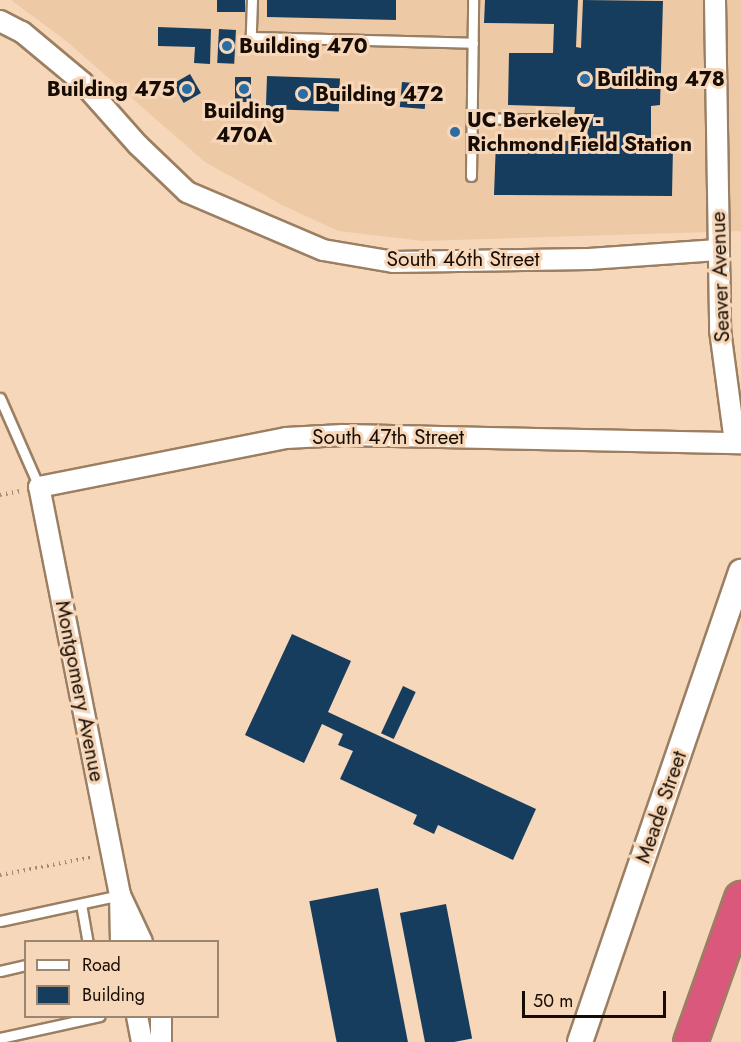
<!DOCTYPE html>
<style>
body{margin:0}
#map{position:relative;width:741px;height:1042px;overflow:hidden;background:#f7d7b9;font-family:Jost,sans-serif}
div>[style]{position:absolute}
.built>*{inset:0;background:#eec9a5}
.building>*{inset:0;background:#163d5d;transform-origin:0 0}
.path>*{height:4px;margin-top:-2px;transform-origin:0;background:repeating-linear-gradient(90deg,#a28a74 0 1.5px,transparent 0 6px)}
.roads{filter:drop-shadow(2px 0 #9b7f62) drop-shadow(-2px 0 #9b7f62) drop-shadow(0 2px #9b7f62) drop-shadow(0 -2px #9b7f62)}
.service>*{height:9px;margin:-4.5px;padding:0 4.5px;transform-origin:4.5px;border-radius:4.5px;background:#fff}
.minor>*{height:20px;margin:-10px;padding:0 10px;transform-origin:10px;border-radius:10px;background:#fff}
.tertiary>*{height:24px;margin:-12px;padding:0 12px;transform-origin:12px;border-radius:12px;background:#fff}
.motorway>*{height:33px;margin:-16.5px;padding:0 16.5px;transform-origin:16.5px;border-radius:16.5px;background:#da587b}
.dots>*{width:16px;height:16px;translate:-50% -50%;box-sizing:border-box;border:3px solid #f7d7b9;border-radius:50%}
span{translate:-50% -50%;white-space:nowrap;text-align:center;line-height:1.15;-webkit-text-stroke:6px #f7d7b9;paint-order:stroke}
.poi-label{font-size:21px;color:#170c03;font-weight:700}
.left{translate:0 -50%;text-align:left}
.right{translate:-100% -50%;text-align:right}
.street-label{font-size:21px;color:#170c03}
.legend{position:absolute;left:24px;top:940px;width:195px;height:78px;box-sizing:border-box;background:#f7d7b9;border:2px solid #9d8670;margin:0;padding:8px 10px;list-style:none;font-size:18px;color:#170c03}
.legend li{display:flex;align-items:center;gap:12px;height:30px}
.legend b{width:30px;border:2px solid #9d8670}
.scale{position:absolute;left:522px;top:991px;width:144px;height:27px;box-sizing:border-box;border:3px solid #170c03;border-top:0;padding-left:8px;font-size:18px;line-height:21px;white-space:nowrap;color:#170c03;-webkit-text-stroke:4px #f7d7b9;paint-order:stroke}
</style>
<div id="map">
<div class="built">
<i style="clip-path:polygon(11px 0,741px 0,741px 231px,423px 241px,338px 231px,282px 205px,205px 162px,65px 40px)"></i>
</div>
<div class="building">
<i style="left:217px;top:0;width:28px;height:12px"></i>
<i style="clip-path:polygon(267px 0,396px 0,396px 20px,267px 17px)"></i>
<i style="clip-path:polygon(485px 0,578px 0,576px 47px,581px 48px,583px 0,663px 1px,660px 105px,651px 106px,651px 143px,673px 146px,672px 196px,494px 195px,496px 141px,587px 141px,588px 125px,573px 125px,575px 107px,508px 105px,509px 53px,553px 53px,554px 24px,484px 23px)"></i>
<i style="clip-path:polygon(158px 27px,211px 29px,210px 64px,194px 63px,195px 47px,158px 46px)"></i>
<i style="left:219px;top:29px;width:17px;height:34px;rotate:3deg"></i>
<i style="left:190px;top:74px;width:22px;height:20px;rotate:60deg"></i>
<i style="left:267px;top:76px;width:73px;height:33px;rotate:2deg"></i>
<i style="left:235px;top:77px;width:16px;height:25px"></i>
<i style="left:402px;top:82px;width:25px;height:25px;rotate:5deg"></i>
<i style="clip-path:polygon(292px 634px,351px 661px,328px 712px,536px 809px,513px 860px,438px 825px,434px 834px,413px 824px,417px 815px,340px 779px,353px 751px,338px 745px,343px 734px,322px 724px,304px 763px,245px 735px)"></i>
<i style="left:403px;top:686px;width:14px;height:52px;rotate:25deg"></i>
<i style="left:378px;top:888px;width:157px;height:70px;rotate:79deg"></i>
<i style="left:446px;top:904px;width:137px;height:47px;rotate:79deg"></i>
</div>
<div class="path">
<i style="left:0;top:495px;width:21px;rotate:-11deg"></i>
<i style="left:0;top:875px;width:95px;rotate:-11deg"></i>
</div>
<div class="roads">
<div class="service">
<i style="left:252px;top:0;width:37px;rotate:92deg"></i>
<i style="left:251px;top:37px;width:222px;rotate:1.5deg"></i>
<i style="left:472px;top:118px;width:93px;rotate:1.2deg"></i>
<i style="left:471px;top:176px;width:176px;rotate:-89.3deg"></i>
<i style="left:0;top:398px;width:97px;rotate:66.3deg"></i>
<i style="left:81px;top:904px;width:39px;rotate:80deg"></i>
<i style="left:0;top:921px;width:123px;rotate:-12.2deg"></i>
<i style="left:0;top:971px;width:27px;rotate:-13deg"></i>
<i style="left:0;top:1038px;width:102px;rotate:-12.4deg"></i>
</div>
<div class="minor">
<i style="left:715px;top:0;width:330px;rotate:89.1deg"></i>
<i style="left:720px;top:330px;width:114px;rotate:82.4deg"></i>
<i style="left:0;top:21px;width:25px;rotate:27deg"></i>
<i style="left:22px;top:32px;width:78px;rotate:39.8deg"></i>
<i style="left:82px;top:82px;width:84px;rotate:48.4deg"></i>
<i style="left:138px;top:145px;width:68px;rotate:43.8deg"></i>
<i style="left:187px;top:192px;width:148px;rotate:23.1deg"></i>
<i style="left:323px;top:250px;width:71px;rotate:9.7deg"></i>
<i style="left:393px;top:262px;width:196px;rotate:-0.9deg"></i>
<i style="left:589px;top:259px;width:129px;rotate:-4deg"></i>
<i style="left:120px;top:895px;width:416px;rotate:-101.2deg"></i>
<i style="left:39px;top:487px;width:252px;rotate:-11.2deg"></i>
<i style="left:286px;top:438px;width:57px;rotate:-3deg"></i>
<i style="left:343px;top:435px;width:398px;rotate:1.2deg"></i>
<i style="left:121px;top:942px;width:47px;rotate:-91.2deg"></i>
<i style="left:120px;top:895px;width:52px;rotate:64.9deg"></i>
<i style="left:137px;top:1016px;width:26px;rotate:79deg"></i>
<i style="left:161px;top:1042px;width:26px;rotate:-90deg"></i>
</div>
<div class="tertiary">
<i style="left:580px;top:1042px;width:497px;rotate:-71.1deg"></i>
</div>
<div class="motorway">
<i style="left:690px;top:1042px;width:153px;rotate:-70.5deg"></i>
</div>
</div>
<div class="dots">
<i style="left:227px;top:46px;background:#2b6da3"></i>
<i style="left:585px;top:79px;background:#2b6da3"></i>
<i style="left:187px;top:89px;background:#2b6da3"></i>
<i style="left:244px;top:89px;background:#2b6da3"></i>
<i style="left:303px;top:94px;background:#2b6da3"></i>
<i style="left:455px;top:132px;background:#2b6da3"></i>
</div>
<div class="poi-label">
<span class="left" style="left:239px;top:46px">Building 470</span>
<span class="left" style="left:597px;top:79px">Building 478</span>
<span class="right" style="left:175px;top:89px">Building 475</span>
<span class="left" style="left:315px;top:94px">Building 472</span>
<span style="left:244px;top:123px">Building<br>470A</span>
<span class="left" style="left:467px;top:132px">UC Berkeley -<br>Richmond Field Station</span>
</div>
<div class="street-label">
<span style="left:463px;top:259px">South 46th Street</span>
<span style="left:720px;top:277px;rotate:-92deg">Seaver Avenue</span>
<span style="left:388px;top:437px">South 47th Street</span>
<span style="left:80px;top:691px;rotate:79deg">Montgomery Avenue</span>
<span style="left:661px;top:807px;rotate:-71deg">Meade Street</span>
</div>
<ul class="legend">
<li><b style="height:8px;background:#fff"></b>Road</li>
<li><b style="height:16px;background:#163d5d"></b>Building</li>
</ul>
<div class="scale">50 m</div>
</div>
